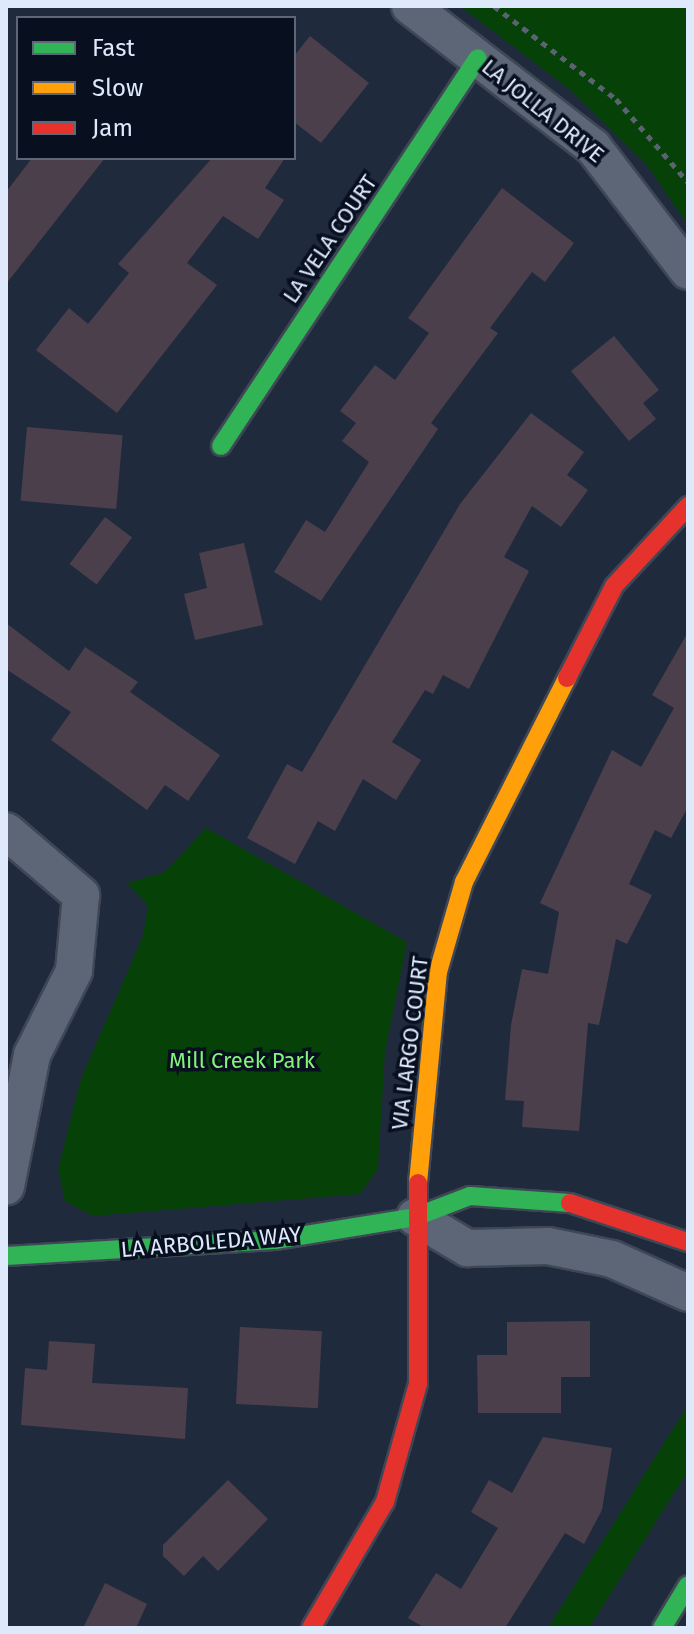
<!DOCTYPE html>
<style>
body{margin:0}
#map{position:relative;width:694px;height:1634px;overflow:hidden;background:#202a3d;font-family:"Fira Sans",sans-serif}
div>[style]{position:absolute}
.green>*{inset:0;background:#064208}
.building>*{inset:0;background:#4b3f4b;transform-origin:0 0}
.path>*{height:5px;margin-top:-2.5px;transform-origin:0;background:repeating-linear-gradient(90deg,#5b6271 0 6px,transparent 0 12px)}
.roads{filter:drop-shadow(2px 0 #3f4756) drop-shadow(-2px 0 #3f4756) drop-shadow(0 2px #3f4756) drop-shadow(0 -2px #3f4756)}
.street>*{height:36px;margin:-18px;padding:0 18px;transform-origin:18px;border-radius:18px;background:#5c6676}
.fast>*{height:18px;margin:-9px;padding:0 9px;transform-origin:9px;border-radius:9px;background:#30b455}
.slow>*{height:18px;margin:-9px;padding:0 9px;transform-origin:9px;border-radius:9px;background:#ff9f0a}
.jam>*{height:18px;margin:-9px;padding:0 9px;transform-origin:9px;border-radius:9px;background:#e5322d}
span{translate:-50% -50%;white-space:nowrap;text-align:center;line-height:1.15;-webkit-text-stroke:7px #081020;paint-order:stroke}
.street-label{font-size:22px;color:#dee9fc}
.park-label{font-size:22px;color:#82f477}
.frame{position:absolute;inset:0;border:8px solid #dee9fc;pointer-events:none}
.legend{position:absolute;left:16px;top:16px;width:280px;height:144px;box-sizing:border-box;background:#081020;border:2px solid #5e6778;margin:0;padding:10px 14px;list-style:none;font-size:24px;color:#dee9fc}
.legend li{display:flex;align-items:center;gap:16px;height:40px}
.legend b{width:40px;border:2px solid #5e6778}
</style>
<div id="map">
<div class="green">
<i style="clip-path:polygon(460px 6px,688px 6px,688px 225px,646px 164px,569px 89px)"></i>
<i style="clip-path:polygon(206px 828px,407px 942px,385px 1052px,378px 1169px,360px 1194px,93px 1216px,65px 1201px,58px 1169px,81px 1079px,143px 936px,148px 905px,127px 883px,165px 872px)"></i>
<i style="clip-path:polygon(688px 1405px,688px 1471px,589px 1628px,548px 1628px)"></i>
</div>
<div class="building">
<i style="clip-path:polygon(310px 36px,369px 83px,321px 143px,294px 122px,294px 56px)"></i>
<i style="clip-path:polygon(32px 158px,105px 158px,6px 284px,6px 192px)"></i>
<i style="clip-path:polygon(212px 158px,285px 158px,265px 188px,284px 200px,258px 239px,223px 216px,187px 263px,217px 285px,117px 413px,36px 350px,69px 308px,88px 324px,129px 273px,118px 264px)"></i>
<i style="clip-path:polygon(502px 188px,574px 243px,545px 282px,532px 272px,490px 328px,498px 333px,431px 423px,438px 429px,321px 601px,274px 572px,306px 520px,325px 532px,369px 462px,342px 441px,356px 423px,340px 411px,375px 365px,395px 380px,429px 333px,408px 318px)"></i>
<i style="clip-path:polygon(614px 336px,659px 390px,643px 403px,656px 419px,629px 441px,571px 371px)"></i>
<i style="clip-path:polygon(531px 413px,584px 452px,567px 475px,588px 490px,561px 527px,532px 506px,504px 557px,529px 571px,469px 689px,443px 675px,433px 694px,425px 690px,392px 742px,421px 760px,396px 800px,363px 779px,335px 831px,318px 821px,295px 864px,247px 838px,287px 764px,302px 772px,460px 504px)"></i>
<i style="left:27px;top:427px;width:96px;height:74px;rotate:5deg"></i>
<i style="left:105px;top:517px;width:34px;height:59px;rotate:37deg"></i>
<i style="clip-path:polygon(244px 543px,263px 625px,195px 640px,184px 594px,207px 588px,199px 553px)"></i>
<i style="clip-path:polygon(6px 623px,69px 671px,85px 647px,138px 682px,130px 692px,220px 755px,188px 801px,165px 785px,147px 810px,51px 740px,71px 712px,6px 669px)"></i>
<i style="clip-path:polygon(688px 632px,688px 807px,671px 838px,655px 830px,629px 884px,652px 895px,627px 944px,616px 939px,599px 1025px,588px 1023px,579px 1131px,522px 1127px,524px 1101px,505px 1100px,511px 1025px,522px 969px,548px 974px,559px 912px,540px 903px,612px 750px,641px 767px,674px 708px,652px 695px)"></i>
<i style="clip-path:polygon(590px 1321px,590px 1377px,561px 1377px,561px 1413px,478px 1413px,477px 1355px,507px 1355px,507px 1322px)"></i>
<i style="left:240px;top:1327px;width:82px;height:77px;rotate:3deg"></i>
<i style="clip-path:polygon(49px 1341px,95px 1344px,92px 1383px,188px 1388px,185px 1439px,21px 1425px,25px 1368px,47px 1370px)"></i>
<i style="clip-path:polygon(543px 1437px,612px 1448px,602px 1510px,584px 1544px,565px 1533px,505px 1628px,425px 1628px,408px 1618px,436px 1573px,461px 1589px,498px 1528px,471px 1512px,489px 1480px,512px 1493px)"></i>
<i style="clip-path:polygon(228px 1480px,268px 1519px,218px 1571px,203px 1556px,184px 1576px,163px 1556px,163px 1545px)"></i>
<i style="clip-path:polygon(105px 1583px,147px 1604px,136px 1628px,83px 1628px)"></i>
</div>
<div class="path">
<i style="left:494px;top:6px;width:153px;rotate:37.3deg"></i>
<i style="left:616px;top:99px;width:110px;rotate:49.1deg"></i>
</div>
<div class="roads">
<div class="street">
<i style="left:410px;top:6px;width:231px;rotate:37.6deg"></i>
<i style="left:593px;top:147px;width:156px;rotate:52.5deg"></i>
<i style="left:6px;top:831px;width:99px;rotate:40.5deg"></i>
<i style="left:81px;top:895px;width:76px;rotate:95.3deg"></i>
<i style="left:74px;top:971px;width:94px;rotate:116.6deg"></i>
<i style="left:32px;top:1055px;width:134px;rotate:101.2deg"></i>
<i style="left:415px;top:1217px;width:61px;rotate:30.8deg"></i>
<i style="left:467px;top:1248px;width:81px;rotate:-1.4deg"></i>
<i style="left:548px;top:1246px;width:65px;rotate:11.5deg"></i>
<i style="left:612px;top:1259px;width:83px;rotate:24.1deg"></i>
</div>
<div class="fast">
<i style="left:221px;top:446px;width:465px;rotate:-56.5deg"></i>
<i style="left:6px;top:1256px;width:269px;rotate:-3.4deg"></i>
<i style="left:275px;top:1240px;width:142px;rotate:-9.3deg"></i>
<i style="left:415px;top:1217px;width:59px;rotate:-20.9deg"></i>
<i style="left:470px;top:1196px;width:100px;rotate:4deg"></i>
<i style="left:662px;top:1628px;width:50px;rotate:-58.8deg"></i>
</div>
<div class="slow">
<i style="left:418px;top:1183px;width:212px;rotate:-84.6deg"></i>
<i style="left:438px;top:972px;width:94px;rotate:-73.9deg"></i>
<i style="left:464px;top:882px;width:229px;rotate:-63.2deg"></i>
</div>
<div class="jam">
<i style="left:567px;top:678px;width:103px;rotate:-62.9deg"></i>
<i style="left:614px;top:586px;width:109px;rotate:-47.2deg"></i>
<i style="left:570px;top:1203px;width:124px;rotate:18.3deg"></i>
<i style="left:311px;top:1628px;width:146px;rotate:-59.6deg"></i>
<i style="left:385px;top:1502px;width:123px;rotate:-74.4deg"></i>
<i style="left:418px;top:1384px;width:201px;rotate:-90deg"></i>
</div>
</div>
<div class="street-label">
<span style="left:543px;top:111px;rotate:39deg">LA JOLLA DRIVE</span>
<span style="left:330px;top:239px;rotate:-56deg">LA VELA COURT</span>
<span style="left:410px;top:1043px;rotate:-83deg">VIA LARGO COURT</span>
<span style="left:211px;top:1242px;rotate:-5deg">LA ARBOLEDA WAY</span>
</div>
<div class="park-label">
<span style="left:242px;top:1061px">Mill Creek Park</span>
</div>
<div class="frame"></div>
<ul class="legend">
<li><b style="height:10px;background:#30b455"></b>Fast</li>
<li><b style="height:10px;background:#ff9f0a"></b>Slow</li>
<li><b style="height:10px;background:#e5322d"></b>Jam</li>
</ul>
</div>
